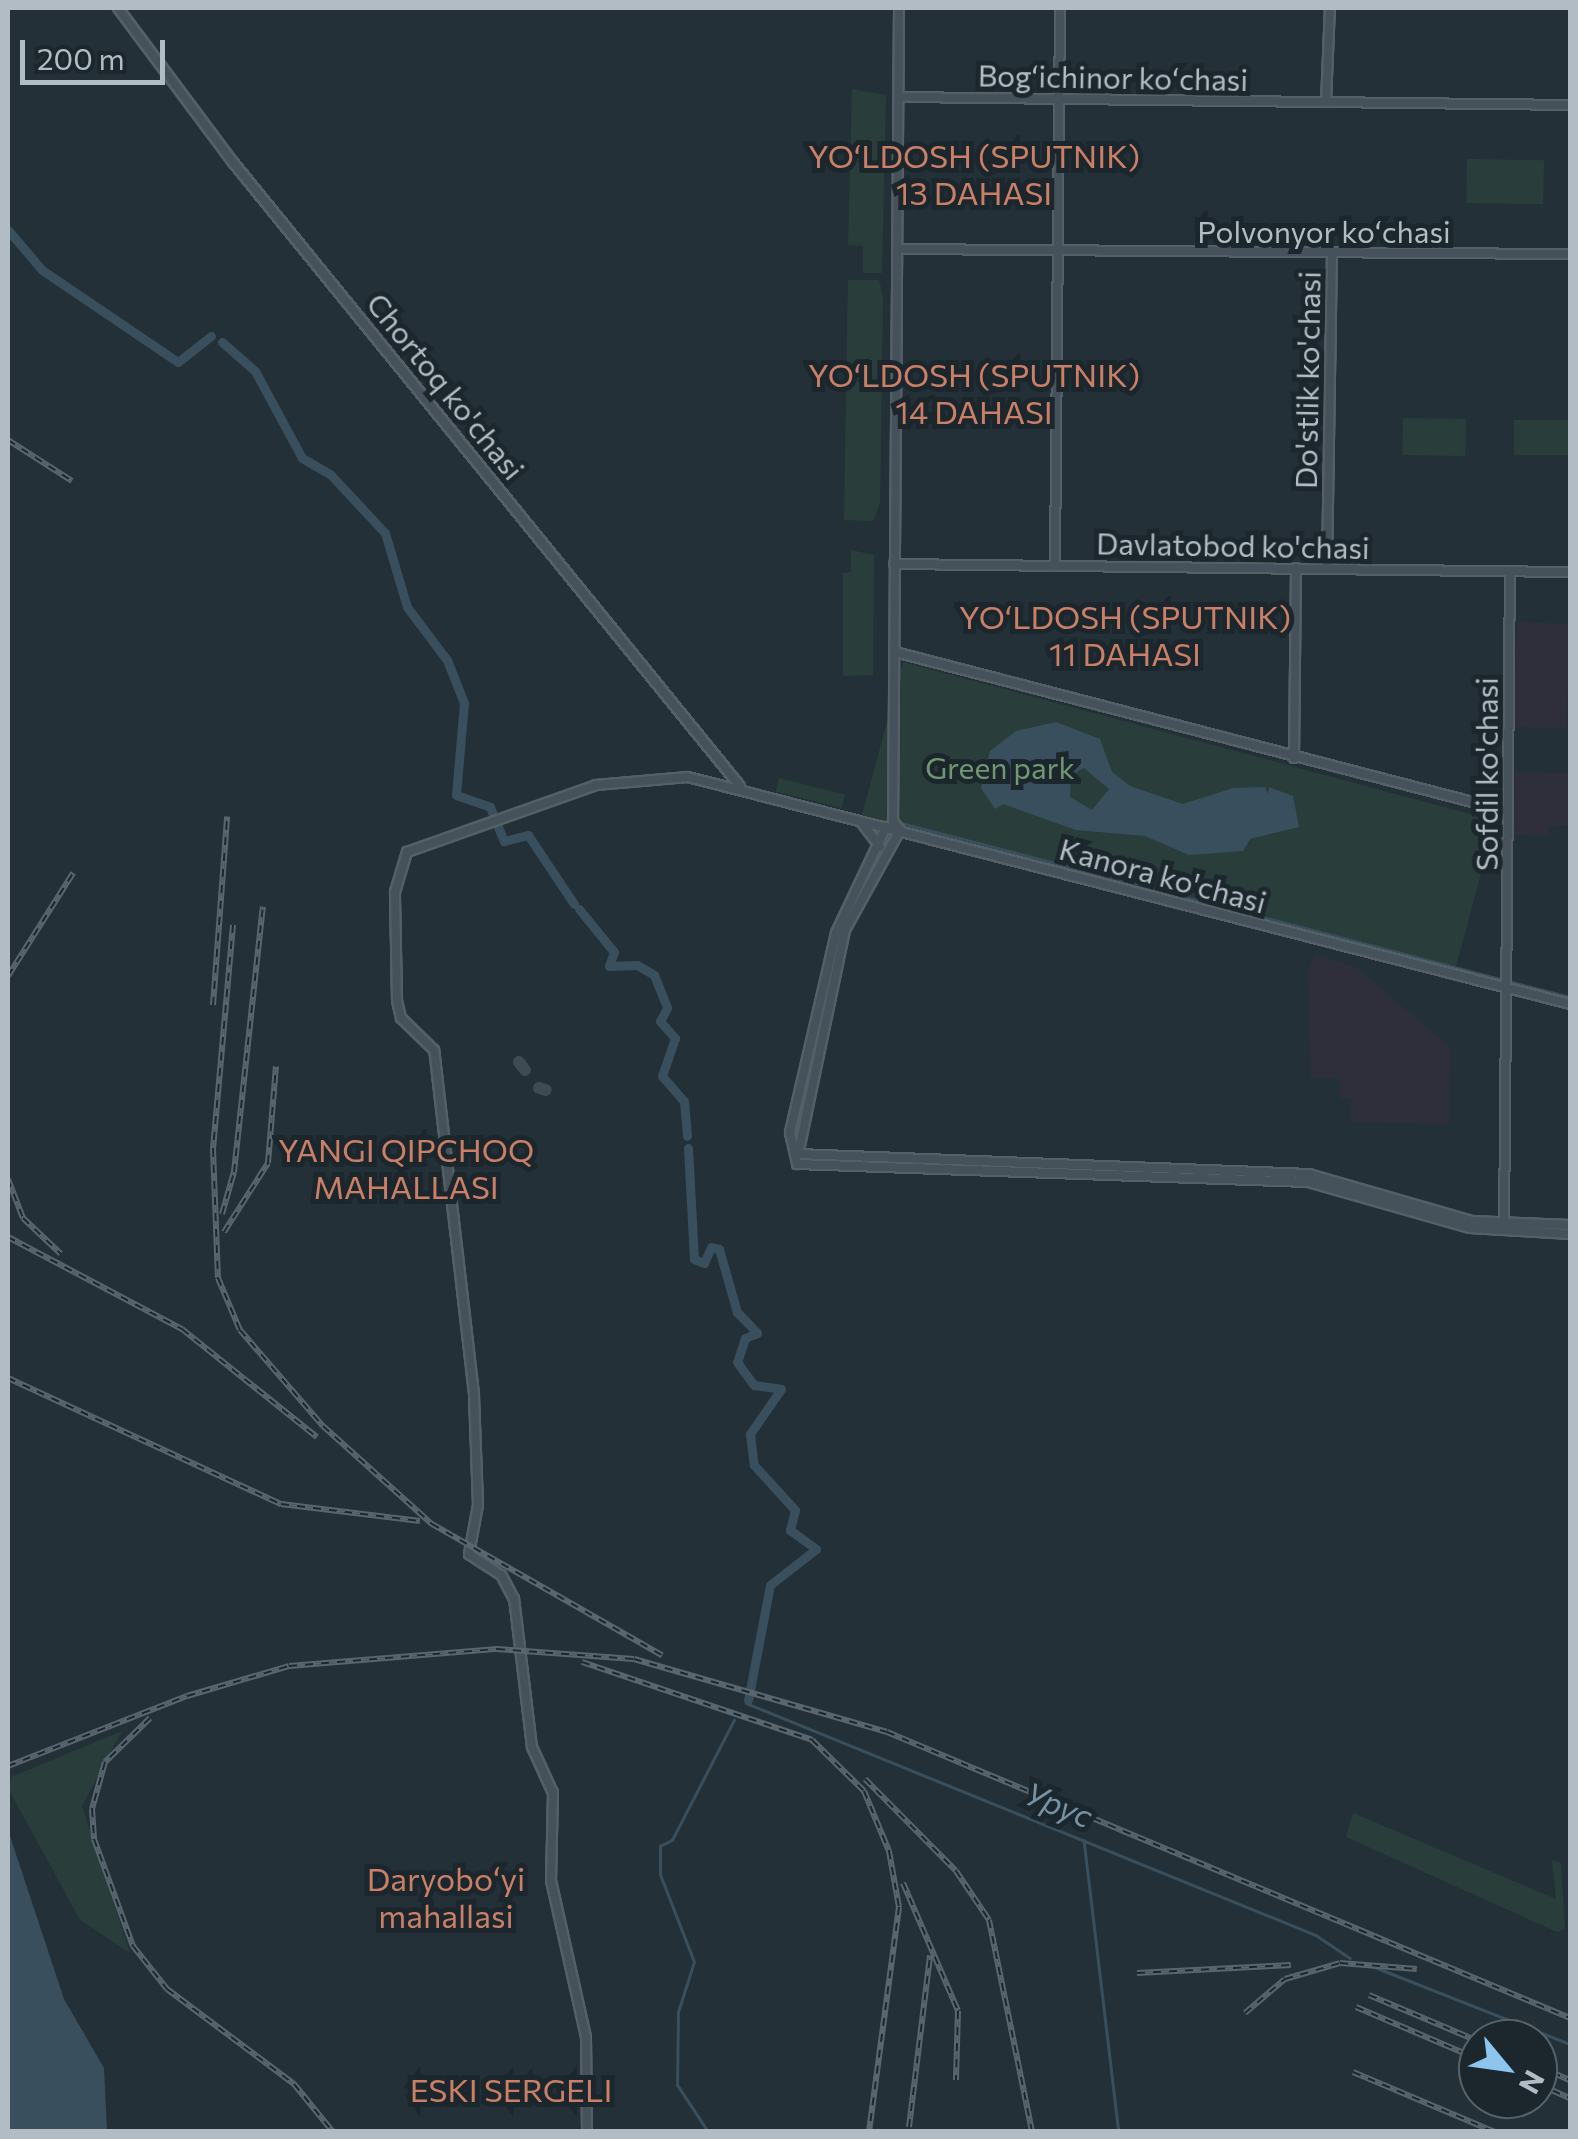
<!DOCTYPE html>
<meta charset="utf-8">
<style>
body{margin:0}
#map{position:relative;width:1578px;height:2139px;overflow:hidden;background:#233037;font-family:Commissioner,sans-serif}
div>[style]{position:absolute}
.medical>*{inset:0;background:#2e2f3a;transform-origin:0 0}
.green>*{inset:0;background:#293e3a;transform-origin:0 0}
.water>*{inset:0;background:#394f5d}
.stream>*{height:2.5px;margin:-1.25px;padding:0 1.25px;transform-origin:1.25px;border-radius:1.25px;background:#394f5d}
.river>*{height:9px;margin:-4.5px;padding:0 4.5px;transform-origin:4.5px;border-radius:4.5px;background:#394f5d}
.taxiway>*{height:12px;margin:-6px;padding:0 6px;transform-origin:6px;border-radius:6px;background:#3e4b53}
.roads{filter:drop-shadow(2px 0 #555f66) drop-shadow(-2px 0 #555f66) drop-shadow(0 2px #555f66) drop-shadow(0 -2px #555f66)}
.secondary>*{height:8px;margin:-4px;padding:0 4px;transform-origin:4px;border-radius:4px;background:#45515b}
.rail>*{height:6px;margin-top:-3px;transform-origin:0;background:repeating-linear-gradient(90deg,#1c262d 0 8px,#59666f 0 16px);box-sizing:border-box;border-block:2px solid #59666f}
span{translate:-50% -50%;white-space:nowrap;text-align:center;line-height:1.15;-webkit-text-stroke:10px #1c262d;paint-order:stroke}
.street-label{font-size:30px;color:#b2bcc4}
.park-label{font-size:30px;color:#729873}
.neighbourhood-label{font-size:32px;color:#ca7f67}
.water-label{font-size:32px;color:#7593a5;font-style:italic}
.frame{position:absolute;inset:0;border:10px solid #b2bcc4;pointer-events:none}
.north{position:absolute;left:1458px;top:2019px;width:100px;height:100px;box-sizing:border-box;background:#1c262d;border:2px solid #586269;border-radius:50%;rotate:119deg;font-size:28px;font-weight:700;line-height:40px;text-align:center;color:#b2bcc4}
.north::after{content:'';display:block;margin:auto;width:35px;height:45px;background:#8dc5ee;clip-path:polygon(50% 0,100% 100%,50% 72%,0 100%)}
.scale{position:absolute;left:20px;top:40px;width:145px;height:45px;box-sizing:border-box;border:5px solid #b2bcc4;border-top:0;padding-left:12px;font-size:30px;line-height:35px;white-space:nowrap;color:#b2bcc4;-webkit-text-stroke:8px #1c262d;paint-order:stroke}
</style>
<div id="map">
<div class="medical">
<i style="left:1517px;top:622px;width:53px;height:105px;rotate:2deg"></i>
<i style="clip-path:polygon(1515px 772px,1570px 773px,1570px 825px,1549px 826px,1548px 836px,1514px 835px)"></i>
<i style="clip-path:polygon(1316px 954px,1357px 968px,1450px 1047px,1449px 1124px,1351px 1122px,1351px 1099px,1340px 1098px,1340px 1079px,1311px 1078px,1308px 969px)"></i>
</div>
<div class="green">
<i style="clip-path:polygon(852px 89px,886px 95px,882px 273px,863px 273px,863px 246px,848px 245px)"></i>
<i style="left:1467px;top:159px;width:77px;height:44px;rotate:1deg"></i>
<i style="clip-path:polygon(848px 280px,879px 280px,883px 297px,880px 503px,873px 521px,844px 520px)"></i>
<i style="left:1403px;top:418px;width:63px;height:37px;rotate:1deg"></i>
<i style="left:1570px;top:420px;width:35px;height:56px;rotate:90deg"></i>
<i style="clip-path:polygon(851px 550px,874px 555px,873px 675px,843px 676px,843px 573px,851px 572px)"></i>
<i style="left:903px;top:662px;width:613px;height:159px;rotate:15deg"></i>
<i style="left:779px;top:778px;width:68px;height:14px;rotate:14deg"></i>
<i style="clip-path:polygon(122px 1731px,82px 1806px,130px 1953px,80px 1920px,9px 1790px,11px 1777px)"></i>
<i style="clip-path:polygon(1353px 1813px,1556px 1899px,1552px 1860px,1561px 1863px,1565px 1929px,1557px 1932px,1346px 1837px)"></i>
</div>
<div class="water">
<i style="clip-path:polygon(evenodd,1056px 722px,1100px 739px,1112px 772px,1130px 786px,1183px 804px,1233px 788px,1265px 787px,1268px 794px,1269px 787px,1293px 796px,1299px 827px,1250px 839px,1243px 851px,1189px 855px,1145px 836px,1076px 830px,1003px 804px,995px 809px,981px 788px,990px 751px,1016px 731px,1056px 722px,1084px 768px,1109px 789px,1092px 810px,1070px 797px,1071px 775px,1084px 768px)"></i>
<i style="clip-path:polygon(8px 1830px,64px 1999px,104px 2068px,107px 2131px,8px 2131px)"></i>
</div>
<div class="stream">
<i style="left:901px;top:823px;width:691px;rotate:14.58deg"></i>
<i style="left:746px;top:1703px;width:615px;rotate:22.15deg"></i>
<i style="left:1316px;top:1935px;width:41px;rotate:34.1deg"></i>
<i style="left:1084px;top:1840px;width:294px;rotate:83.2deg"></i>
<i style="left:1367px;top:1964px;width:218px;rotate:21.5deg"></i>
<i style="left:708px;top:2132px;width:56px;rotate:-123.4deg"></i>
<i style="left:677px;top:2085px;width:73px;rotate:-89.2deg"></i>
<i style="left:678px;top:2012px;width:52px;rotate:-72.3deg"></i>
<i style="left:694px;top:1962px;width:93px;rotate:-111.3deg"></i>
<i style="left:660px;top:1875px;width:29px;rotate:-90deg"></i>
<i style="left:660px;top:1846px;width:13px;rotate:-27deg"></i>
<i style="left:672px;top:1840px;width:135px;rotate:-62.7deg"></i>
</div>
<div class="river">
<i style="left:8px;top:230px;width:52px;rotate:49.6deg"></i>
<i style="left:42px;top:270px;width:164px;rotate:34.1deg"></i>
<i style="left:178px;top:362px;width:42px;rotate:-38.2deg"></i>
<i style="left:222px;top:342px;width:44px;rotate:41.3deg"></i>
<i style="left:255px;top:371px;width:99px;rotate:61.6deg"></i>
<i style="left:302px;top:458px;width:32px;rotate:30deg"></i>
<i style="left:330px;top:474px;width:81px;rotate:47deg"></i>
<i style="left:385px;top:533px;width:77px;rotate:73.4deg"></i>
<i style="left:407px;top:607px;width:66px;rotate:53deg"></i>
<i style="left:447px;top:660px;width:46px;rotate:68.4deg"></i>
<i style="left:464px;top:703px;width:92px;rotate:95deg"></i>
<i style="left:456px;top:795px;width:36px;rotate:19deg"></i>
<i style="left:490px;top:807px;width:37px;rotate:68deg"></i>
<i style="left:504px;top:841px;width:25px;rotate:-14deg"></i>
<i style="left:528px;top:835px;width:83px;rotate:56.3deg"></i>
<i style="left:579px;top:909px;width:55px;rotate:50.9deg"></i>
<i style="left:614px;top:952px;width:15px;rotate:110deg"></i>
<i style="left:609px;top:966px;width:28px;rotate:-2deg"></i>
<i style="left:637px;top:965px;width:20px;rotate:30deg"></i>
<i style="left:654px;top:975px;width:35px;rotate:68deg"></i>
<i style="left:667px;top:1008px;width:15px;rotate:118deg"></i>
<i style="left:660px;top:1021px;width:23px;rotate:49deg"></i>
<i style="left:675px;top:1038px;width:40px;rotate:108.9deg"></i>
<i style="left:662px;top:1076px;width:33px;rotate:49deg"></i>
<i style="left:684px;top:1101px;width:35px;rotate:85deg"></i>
<i style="left:688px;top:1148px;width:111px;rotate:86.9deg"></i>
<i style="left:694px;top:1259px;width:11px;rotate:22deg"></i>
<i style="left:704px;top:1263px;width:17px;rotate:-66deg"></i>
<i style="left:711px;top:1247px;width:8px;rotate:14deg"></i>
<i style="left:719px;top:1249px;width:66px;rotate:74.1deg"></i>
<i style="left:737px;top:1312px;width:29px;rotate:46deg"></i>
<i style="left:757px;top:1333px;width:13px;rotate:157deg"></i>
<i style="left:745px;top:1338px;width:25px;rotate:108deg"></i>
<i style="left:737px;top:1362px;width:29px;rotate:54deg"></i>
<i style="left:754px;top:1385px;width:27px;rotate:8deg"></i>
<i style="left:781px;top:1389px;width:55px;rotate:124.6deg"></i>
<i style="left:750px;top:1434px;width:31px;rotate:83deg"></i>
<i style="left:754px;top:1465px;width:61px;rotate:47.7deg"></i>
<i style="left:795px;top:1510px;width:21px;rotate:104deg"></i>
<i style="left:790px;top:1530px;width:32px;rotate:36deg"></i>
<i style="left:816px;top:1549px;width:58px;rotate:142deg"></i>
<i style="left:770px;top:1585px;width:117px;rotate:100.8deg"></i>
</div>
<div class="taxiway">
<i style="left:519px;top:1062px;width:10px;rotate:53deg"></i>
<i style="left:539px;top:1088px;width:7px;rotate:16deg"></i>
</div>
<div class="roads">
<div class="secondary">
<i style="left:118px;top:8px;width:191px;rotate:53.3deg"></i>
<i style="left:232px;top:161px;width:805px;rotate:50.9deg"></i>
<i style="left:899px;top:8px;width:813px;rotate:90.42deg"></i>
<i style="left:893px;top:821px;width:11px;rotate:52deg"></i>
<i style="left:900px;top:830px;width:114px;rotate:118.8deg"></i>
<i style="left:845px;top:930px;width:229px;rotate:101.8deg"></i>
<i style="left:798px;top:1154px;width:511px;rotate:2.24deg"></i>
<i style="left:1309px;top:1174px;width:170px;rotate:16.1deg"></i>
<i style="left:1472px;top:1221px;width:98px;rotate:2.3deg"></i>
<i style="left:899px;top:97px;width:671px;rotate:0.68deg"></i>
<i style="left:1326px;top:102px;width:94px;rotate:-87.6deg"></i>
<i style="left:897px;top:249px;width:673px;rotate:0.43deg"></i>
<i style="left:894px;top:564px;width:676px;rotate:0.68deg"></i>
<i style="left:1055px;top:566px;width:558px;rotate:-89.49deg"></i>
<i style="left:1327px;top:569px;width:317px;rotate:-89.1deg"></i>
<i style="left:895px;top:652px;width:632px;rotate:14.56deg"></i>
<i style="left:1294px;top:758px;width:190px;rotate:-89.4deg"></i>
<i style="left:862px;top:823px;width:30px;rotate:53deg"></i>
<i style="left:886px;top:827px;width:117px;rotate:115.3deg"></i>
<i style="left:836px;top:933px;width:205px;rotate:103deg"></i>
<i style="left:790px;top:1133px;width:32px;rotate:77deg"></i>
<i style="left:797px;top:1164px;width:511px;rotate:2.02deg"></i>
<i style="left:1308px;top:1182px;width:168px;rotate:15.9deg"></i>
<i style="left:1470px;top:1228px;width:100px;rotate:3.4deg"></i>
<i style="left:1504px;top:1227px;width:656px;rotate:-89.48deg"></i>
<i style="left:587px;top:2132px;width:95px;rotate:-90.6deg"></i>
<i style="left:586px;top:2037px;width:160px;rotate:-102.6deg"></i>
<i style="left:551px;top:1881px;width:88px;rotate:-88.7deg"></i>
<i style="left:553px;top:1793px;width:51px;rotate:-114.5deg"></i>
<i style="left:532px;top:1747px;width:149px;rotate:-96.9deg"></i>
<i style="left:514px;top:1599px;width:27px;rotate:-118deg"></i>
<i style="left:501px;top:1575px;width:38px;rotate:-147deg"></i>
<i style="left:469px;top:1554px;width:50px;rotate:-79.6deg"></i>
<i style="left:478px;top:1505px;width:111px;rotate:-92.1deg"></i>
<i style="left:474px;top:1394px;width:346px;rotate:-96.6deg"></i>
<i style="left:434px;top:1050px;width:46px;rotate:-135.9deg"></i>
<i style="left:401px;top:1018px;width:18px;rotate:-103deg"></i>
<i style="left:397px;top:1000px;width:108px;rotate:-91.1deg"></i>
<i style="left:395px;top:892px;width:42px;rotate:-73.3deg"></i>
<i style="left:407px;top:852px;width:201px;rotate:-19.5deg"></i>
<i style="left:596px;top:785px;width:92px;rotate:-5deg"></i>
<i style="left:688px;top:777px;width:911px;rotate:14.43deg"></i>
</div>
</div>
<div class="rail">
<i style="left:8px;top:440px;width:76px;rotate:32.6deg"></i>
<i style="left:233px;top:925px;width:225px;rotate:95.1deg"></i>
<i style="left:213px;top:1149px;width:129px;rotate:87.8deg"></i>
<i style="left:218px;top:1278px;width:56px;rotate:67.1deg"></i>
<i style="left:240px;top:1330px;width:127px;rotate:49.2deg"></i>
<i style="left:323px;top:1426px;width:147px;rotate:42deg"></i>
<i style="left:432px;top:1524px;width:265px;rotate:29.7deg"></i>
<i style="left:8px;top:976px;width:122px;rotate:-57.7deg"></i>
<i style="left:213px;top:1005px;width:189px;rotate:-85.7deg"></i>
<i style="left:8px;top:1179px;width:42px;rotate:69deg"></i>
<i style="left:23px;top:1218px;width:52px;rotate:43.5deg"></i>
<i style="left:222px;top:1214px;width:44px;rotate:-74.1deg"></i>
<i style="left:234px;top:1172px;width:267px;rotate:-83.8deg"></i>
<i style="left:224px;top:1232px;width:82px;rotate:-57.5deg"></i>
<i style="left:268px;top:1163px;width:97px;rotate:-85.3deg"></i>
<i style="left:8px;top:1237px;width:197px;rotate:27.9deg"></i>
<i style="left:182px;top:1329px;width:173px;rotate:38.7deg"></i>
<i style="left:8px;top:1378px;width:301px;rotate:24.8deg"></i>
<i style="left:281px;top:1504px;width:140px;rotate:7deg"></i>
<i style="left:582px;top:1662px;width:243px;rotate:18.7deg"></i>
<i style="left:812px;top:1740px;width:73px;rotate:44.4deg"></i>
<i style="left:864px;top:1791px;width:65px;rotate:67.4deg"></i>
<i style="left:889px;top:1851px;width:57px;rotate:79.9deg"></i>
<i style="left:899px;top:1907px;width:227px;rotate:97.6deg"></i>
<i style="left:150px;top:1718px;width:63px;rotate:135.6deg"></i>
<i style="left:105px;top:1762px;width:49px;rotate:105.5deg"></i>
<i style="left:92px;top:1809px;width:30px;rotate:86deg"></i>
<i style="left:94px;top:1839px;width:114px;rotate:70deg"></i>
<i style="left:133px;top:1946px;width:55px;rotate:51.7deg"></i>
<i style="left:167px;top:1989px;width:159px;rotate:36.8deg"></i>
<i style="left:294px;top:2084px;width:62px;rotate:50.9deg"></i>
<i style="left:8px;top:1766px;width:192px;rotate:-21.4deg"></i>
<i style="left:187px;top:1696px;width:106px;rotate:-16.4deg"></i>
<i style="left:289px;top:1666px;width:209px;rotate:-4.7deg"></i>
<i style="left:497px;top:1649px;width:137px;rotate:4.2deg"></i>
<i style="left:634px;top:1659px;width:263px;rotate:16.1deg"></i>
<i style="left:887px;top:1732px;width:740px;rotate:22.72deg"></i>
<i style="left:865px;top:1779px;width:129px;rotate:45.3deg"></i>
<i style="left:956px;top:1871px;width:59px;rotate:56deg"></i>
<i style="left:989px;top:1920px;width:216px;rotate:78.5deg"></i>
<i style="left:903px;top:1883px;width:139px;rotate:66.7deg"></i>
<i style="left:958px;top:2011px;width:69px;rotate:91.7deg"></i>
<i style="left:1137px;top:1973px;width:154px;rotate:-3deg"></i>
<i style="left:1369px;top:1995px;width:118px;rotate:22.9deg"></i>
<i style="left:1356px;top:2007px;width:133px;rotate:23.1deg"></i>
<i style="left:1245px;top:2013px;width:52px;rotate:-40.4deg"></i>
<i style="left:1285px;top:1979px;width:57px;rotate:-16.2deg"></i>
<i style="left:1340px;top:1963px;width:77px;rotate:4.5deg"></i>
<i style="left:1538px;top:2066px;width:35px;rotate:24deg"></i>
<i style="left:1353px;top:2072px;width:154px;rotate:22.9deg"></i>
<i style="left:1538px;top:2084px;width:35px;rotate:24deg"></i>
<i style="left:909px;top:2127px;width:173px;rotate:-83deg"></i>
</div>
<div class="street-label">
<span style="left:1113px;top:77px;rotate:1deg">Bogʻichinor koʻchasi</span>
<span style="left:1324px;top:231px">Polvonyor koʻchasi</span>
<span style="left:1307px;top:380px;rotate:-89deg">Do'stlik ko'chasi</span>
<span style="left:446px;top:386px;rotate:51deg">Chortoq ko'chasi</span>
<span style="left:1233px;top:545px;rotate:1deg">Davlatobod ko'chasi</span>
<span style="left:1486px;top:774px;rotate:-90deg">Sofdil ko'chasi</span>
<span style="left:1163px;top:875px;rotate:15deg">Kanora ko'chasi</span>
</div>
<div class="park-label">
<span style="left:1000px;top:767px">Green park</span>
</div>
<div class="neighbourhood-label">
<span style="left:974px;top:174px">YO‘LDOSH (SPUTNIK)<br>13 DAHASI</span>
<span style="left:974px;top:393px">YO‘LDOSH (SPUTNIK)<br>14 DAHASI</span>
<span style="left:1125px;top:635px">YO‘LDOSH (SPUTNIK)<br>11 DAHASI</span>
<span style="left:406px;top:1168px">YANGI QIPCHOQ<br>MAHALLASI</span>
<span style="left:446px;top:1897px">Daryoboʻyi<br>mahallasi</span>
<span style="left:511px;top:2089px">ESKI SERGELI</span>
</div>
<div class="water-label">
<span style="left:1059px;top:1804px;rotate:22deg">Урус</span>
</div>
<div class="frame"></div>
<div class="north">N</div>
<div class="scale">200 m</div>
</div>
